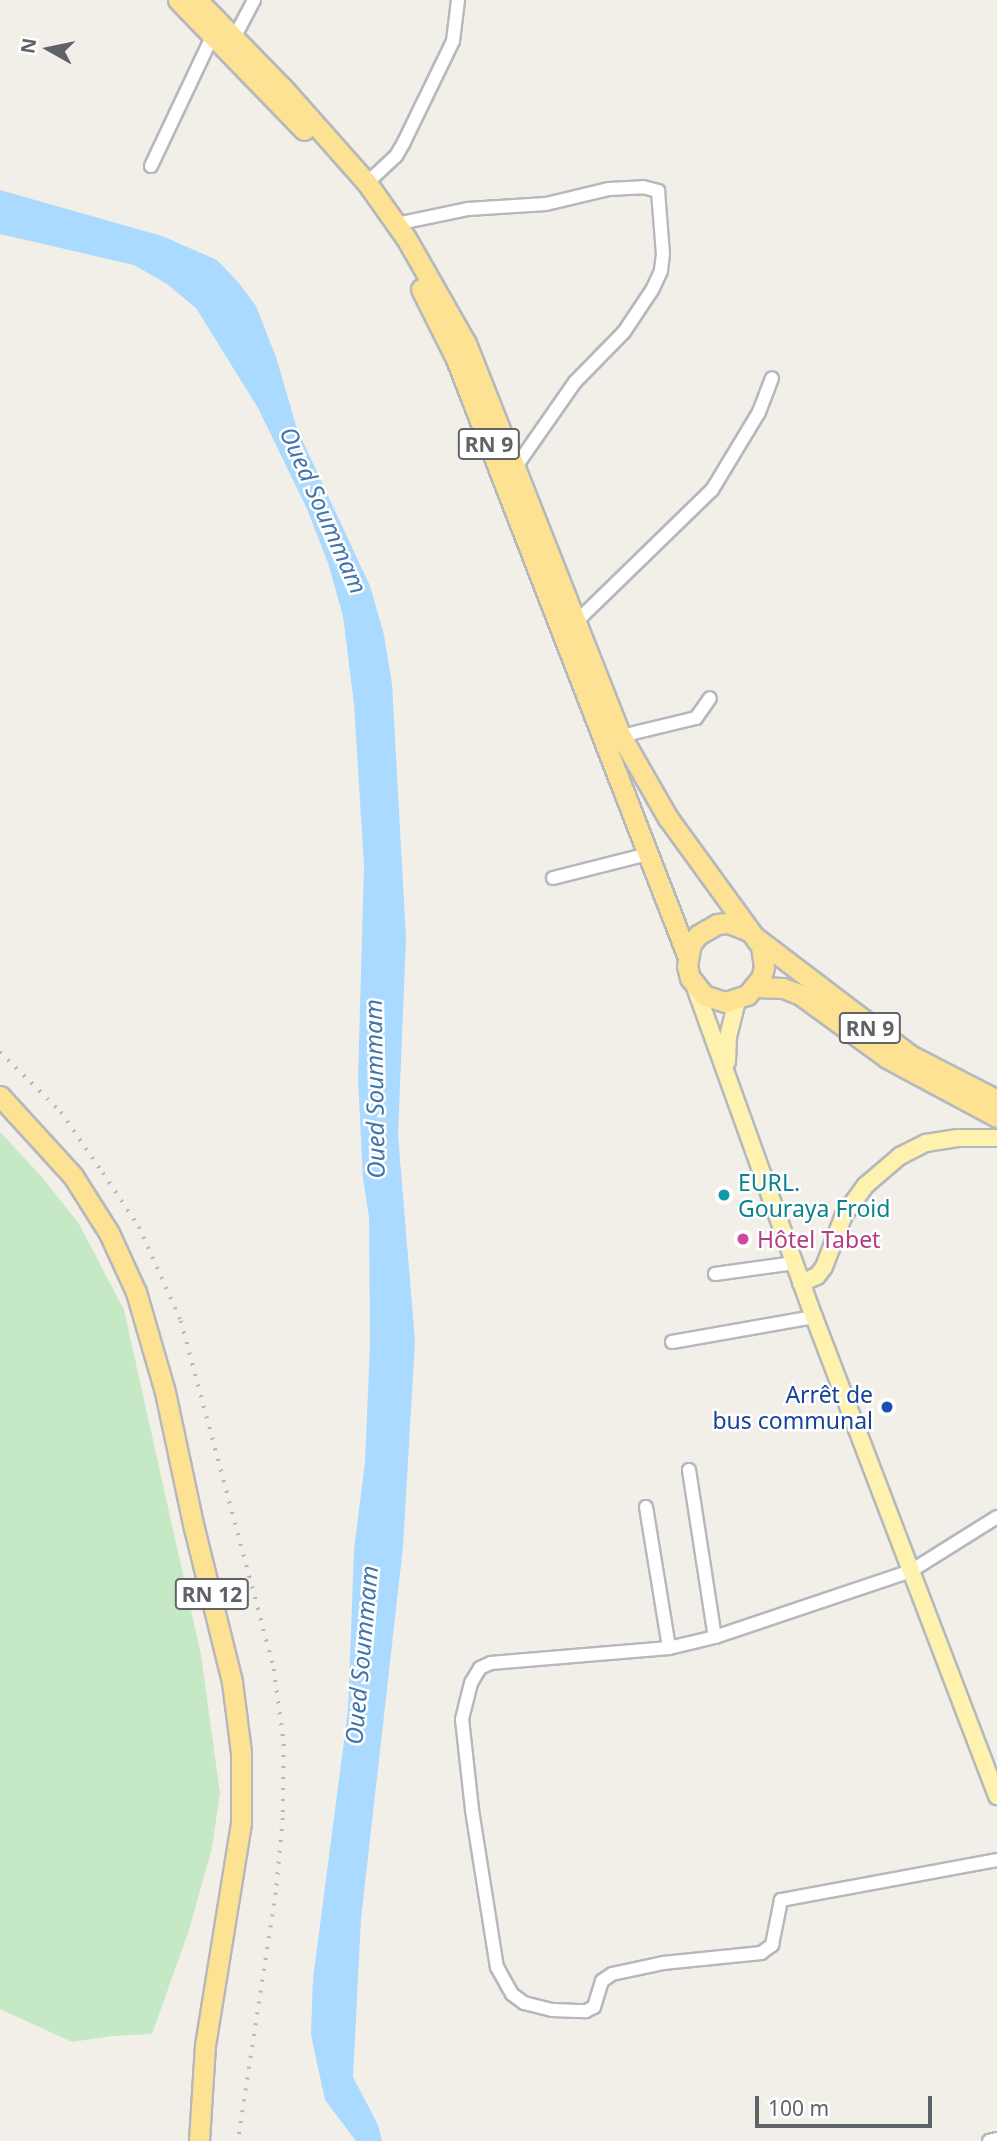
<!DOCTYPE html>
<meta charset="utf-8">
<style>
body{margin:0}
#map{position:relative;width:997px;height:2141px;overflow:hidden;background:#f1efe8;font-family:"Noto Sans",sans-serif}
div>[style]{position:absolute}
.green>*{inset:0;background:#c5e8c5}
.water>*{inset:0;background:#aadaff}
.roads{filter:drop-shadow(2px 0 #b5b8bc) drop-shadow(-2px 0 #b5b8bc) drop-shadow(0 2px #b5b8bc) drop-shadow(0 -2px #b5b8bc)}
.minor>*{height:12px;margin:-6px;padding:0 6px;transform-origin:6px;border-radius:6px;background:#fff}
.major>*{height:16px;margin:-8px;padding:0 8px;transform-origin:8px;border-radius:8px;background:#fff2af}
.highway>*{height:19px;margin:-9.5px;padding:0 9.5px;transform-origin:9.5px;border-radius:9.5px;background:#fde293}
.rail>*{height:3.5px;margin-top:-1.75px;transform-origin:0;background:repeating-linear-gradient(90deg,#b6b7b8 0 2px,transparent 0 11px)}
.dots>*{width:19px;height:19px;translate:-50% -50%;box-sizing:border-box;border:4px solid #fff;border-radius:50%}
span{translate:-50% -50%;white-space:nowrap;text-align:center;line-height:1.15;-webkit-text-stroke:5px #fff;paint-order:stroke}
.shield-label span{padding:2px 5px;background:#fff;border:2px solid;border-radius:5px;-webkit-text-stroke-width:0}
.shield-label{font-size:21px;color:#5f6368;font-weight:700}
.culture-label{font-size:23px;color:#0d838f}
.left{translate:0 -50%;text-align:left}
.hotel-label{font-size:23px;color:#b23c85}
.transit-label{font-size:23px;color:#164399}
.right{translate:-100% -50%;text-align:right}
.water-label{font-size:24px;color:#4174aa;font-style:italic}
.north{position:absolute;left:14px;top:14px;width:70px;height:70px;-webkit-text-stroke:5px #fff;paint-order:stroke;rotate:279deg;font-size:19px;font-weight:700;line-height:28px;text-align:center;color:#5f6368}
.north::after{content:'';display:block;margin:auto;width:24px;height:32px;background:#5f6368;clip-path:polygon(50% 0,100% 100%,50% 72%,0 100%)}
.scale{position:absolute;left:755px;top:2096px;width:177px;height:32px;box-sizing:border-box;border:4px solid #5f6368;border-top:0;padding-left:9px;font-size:21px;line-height:24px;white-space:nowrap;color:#5f6368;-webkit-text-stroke:5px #fff;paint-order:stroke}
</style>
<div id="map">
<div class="green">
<i style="clip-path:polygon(0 1132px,42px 1177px,79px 1224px,124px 1310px,201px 1655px,220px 1793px,212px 1848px,189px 1930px,152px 2034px,111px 2036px,72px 2042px,0 2009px)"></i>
</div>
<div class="water">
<i style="clip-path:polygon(0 190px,162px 236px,217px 260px,238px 282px,256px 306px,276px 357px,297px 429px,370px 586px,384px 635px,392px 684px,406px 938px,398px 1135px,415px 1341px,403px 1547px,361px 1919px,353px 2077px,378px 2125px,382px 2141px,356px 2141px,325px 2100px,311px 2035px,313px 1979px,348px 1710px,354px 1549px,365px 1462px,370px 1345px,369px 1217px,363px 1179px,358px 1078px,364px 866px,354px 704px,343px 616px,328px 563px,307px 509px,258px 408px,196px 308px,167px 284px,134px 265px,0 234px)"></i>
</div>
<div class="roads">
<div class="minor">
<i style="left:234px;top:38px;width:43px;rotate:-62.2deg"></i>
<i style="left:151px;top:166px;width:145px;rotate:-64.7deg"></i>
<i style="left:367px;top:183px;width:40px;rotate:-43deg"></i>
<i style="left:396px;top:156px;width:16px;rotate:-60deg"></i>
<i style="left:404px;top:142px;width:112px;rotate:-64.1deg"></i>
<i style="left:453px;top:41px;width:41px;rotate:-83deg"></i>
<i style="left:396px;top:224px;width:74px;rotate:-11.8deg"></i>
<i style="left:468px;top:209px;width:78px;rotate:-3.7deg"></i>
<i style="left:546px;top:204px;width:65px;rotate:-13.4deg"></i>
<i style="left:609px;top:189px;width:34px;rotate:-3deg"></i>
<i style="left:643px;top:187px;width:16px;rotate:15deg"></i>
<i style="left:658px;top:191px;width:63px;rotate:85.5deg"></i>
<i style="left:663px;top:254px;width:17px;rotate:97deg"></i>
<i style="left:661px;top:271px;width:21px;rotate:115deg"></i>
<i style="left:652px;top:290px;width:50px;rotate:123.7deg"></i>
<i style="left:624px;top:332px;width:70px;rotate:134.4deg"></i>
<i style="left:575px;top:382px;width:105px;rotate:124.9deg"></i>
<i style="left:575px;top:623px;width:191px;rotate:-44.2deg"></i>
<i style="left:712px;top:490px;width:91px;rotate:-58.9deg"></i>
<i style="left:759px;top:412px;width:36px;rotate:-69deg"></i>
<i style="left:621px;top:736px;width:77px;rotate:-13.5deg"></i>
<i style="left:696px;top:718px;width:24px;rotate:-55deg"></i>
<i style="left:553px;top:878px;width:98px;rotate:-14.2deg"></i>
<i style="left:715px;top:1274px;width:80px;rotate:-7.9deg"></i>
<i style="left:672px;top:1342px;width:144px;rotate:-10deg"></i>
<i style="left:689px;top:1470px;width:169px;rotate:81.2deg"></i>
<i style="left:646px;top:1507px;width:143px;rotate:80.7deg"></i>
<i style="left:997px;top:1517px;width:102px;rotate:147.9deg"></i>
<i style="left:911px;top:1571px;width:207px;rotate:161.4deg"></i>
<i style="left:715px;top:1637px;width:47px;rotate:166.6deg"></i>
<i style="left:669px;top:1648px;width:179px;rotate:175.2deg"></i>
<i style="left:491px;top:1663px;width:12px;rotate:156deg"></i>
<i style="left:480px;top:1668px;width:17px;rotate:121deg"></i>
<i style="left:471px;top:1683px;width:37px;rotate:104deg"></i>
<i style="left:462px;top:1719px;width:92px;rotate:83.7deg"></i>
<i style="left:472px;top:1810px;width:159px;rotate:81deg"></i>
<i style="left:497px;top:1967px;width:31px;rotate:61deg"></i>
<i style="left:512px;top:1994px;width:15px;rotate:37deg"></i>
<i style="left:524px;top:2003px;width:29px;rotate:14deg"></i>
<i style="left:552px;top:2010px;width:34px;rotate:2deg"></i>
<i style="left:586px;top:2011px;width:9px;rotate:-27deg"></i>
<i style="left:594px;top:2007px;width:27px;rotate:-73deg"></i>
<i style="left:602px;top:1981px;width:12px;rotate:-35deg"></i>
<i style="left:612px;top:1974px;width:52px;rotate:-12.2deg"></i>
<i style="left:663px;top:1963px;width:99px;rotate:-5.8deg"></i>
<i style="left:761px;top:1953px;width:14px;rotate:-36deg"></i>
<i style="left:772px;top:1945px;width:46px;rotate:-78.7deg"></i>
<i style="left:781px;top:1900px;width:220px;rotate:-10.5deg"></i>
<i style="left:989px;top:2141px;width:8px;rotate:-14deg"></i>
</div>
<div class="major">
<i style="left:695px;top:987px;width:351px;rotate:70.2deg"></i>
<i style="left:814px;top:1317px;width:513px;rotate:69.09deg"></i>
<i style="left:727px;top:1062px;width:25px;rotate:-88deg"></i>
<i style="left:728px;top:1037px;width:38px;rotate:-76deg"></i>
<i style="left:801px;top:1283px;width:17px;rotate:-24deg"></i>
<i style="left:817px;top:1276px;width:11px;rotate:-52deg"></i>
<i style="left:824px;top:1267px;width:56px;rotate:-69deg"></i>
<i style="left:844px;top:1215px;width:37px;rotate:-54deg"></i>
<i style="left:866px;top:1185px;width:45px;rotate:-40.5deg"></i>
<i style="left:900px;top:1156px;width:29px;rotate:-27deg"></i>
<i style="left:926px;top:1143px;width:32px;rotate:-9deg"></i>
<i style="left:958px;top:1138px;width:39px"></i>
</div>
<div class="highway">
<i style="left:178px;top:0;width:181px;rotate:45.9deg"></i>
<i style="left:197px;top:0;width:123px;rotate:45.7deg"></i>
<i style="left:283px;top:88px;width:127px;rotate:48.5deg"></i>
<i style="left:367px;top:183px;width:67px;rotate:54.7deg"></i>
<i style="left:406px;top:238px;width:121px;rotate:60.3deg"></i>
<i style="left:466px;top:343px;width:422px;rotate:68.5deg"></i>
<i style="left:621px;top:736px;width:95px;rotate:60.2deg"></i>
<i style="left:668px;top:818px;width:158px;rotate:54deg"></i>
<i style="left:761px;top:946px;width:21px;rotate:82deg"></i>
<i style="left:764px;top:967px;width:11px;rotate:105deg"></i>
<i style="left:761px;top:978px;width:22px;rotate:129deg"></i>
<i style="left:747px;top:995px;width:23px;rotate:162deg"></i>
<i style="left:725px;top:1002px;width:22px;rotate:-162deg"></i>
<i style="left:704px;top:995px;width:22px;rotate:-129deg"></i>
<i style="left:690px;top:978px;width:12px;rotate:-104deg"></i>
<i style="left:687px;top:966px;width:22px;rotate:-80deg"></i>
<i style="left:691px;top:944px;width:11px;rotate:-52deg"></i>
<i style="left:698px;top:935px;width:22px;rotate:-30deg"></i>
<i style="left:717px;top:924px;width:11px;rotate:-5deg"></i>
<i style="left:728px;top:923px;width:22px;rotate:21deg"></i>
<i style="left:421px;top:289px;width:78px;rotate:63.4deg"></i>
<i style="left:456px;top:359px;width:639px;rotate:68.81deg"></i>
<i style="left:755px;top:937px;width:195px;rotate:37.3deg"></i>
<i style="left:910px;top:1055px;width:98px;rotate:27.3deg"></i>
<i style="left:756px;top:987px;width:27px;rotate:2deg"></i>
<i style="left:783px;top:988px;width:17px;rotate:21deg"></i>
<i style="left:799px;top:994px;width:109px;rotate:36deg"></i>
<i style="left:887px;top:1058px;width:125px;rotate:28.2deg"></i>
<i style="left:0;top:1096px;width:108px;rotate:47.6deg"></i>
<i style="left:73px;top:1176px;width:67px;rotate:57.7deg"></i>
<i style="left:109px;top:1233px;width:65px;rotate:65.4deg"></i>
<i style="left:136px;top:1292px;width:104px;rotate:73.8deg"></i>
<i style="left:165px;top:1392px;width:139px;rotate:78deg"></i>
<i style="left:194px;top:1528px;width:159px;rotate:76.1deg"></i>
<i style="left:232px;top:1682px;width:71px;rotate:82.7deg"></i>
<i style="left:241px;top:1752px;width:71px;rotate:90deg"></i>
<i style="left:241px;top:1823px;width:225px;rotate:99.2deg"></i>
<i style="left:205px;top:2045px;width:96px;rotate:93.6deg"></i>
</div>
</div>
<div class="rail">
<i style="left:0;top:1052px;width:86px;rotate:44.5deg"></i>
<i style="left:61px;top:1112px;width:74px;rotate:55.5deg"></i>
<i style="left:103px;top:1173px;width:65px;rotate:56.3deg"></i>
<i style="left:139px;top:1227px;width:103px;rotate:65.9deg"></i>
<i style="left:181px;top:1321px;width:360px;rotate:75deg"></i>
<i style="left:274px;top:1669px;width:76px;rotate:82.4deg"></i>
<i style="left:284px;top:1744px;width:74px;rotate:90.8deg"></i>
<i style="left:283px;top:1818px;width:75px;rotate:95.3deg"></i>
<i style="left:276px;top:1893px;width:251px;rotate:98.7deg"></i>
</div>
<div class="dots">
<i style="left:724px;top:1195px;background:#0f9aa8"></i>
<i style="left:743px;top:1239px;background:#d1479c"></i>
<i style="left:887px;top:1407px;background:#1a4fb4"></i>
</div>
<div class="shield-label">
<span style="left:489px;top:444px">RN 9</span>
<span style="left:870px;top:1028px">RN 9</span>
<span style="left:212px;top:1594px">RN 12</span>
</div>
<div class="culture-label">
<span class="left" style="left:738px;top:1195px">EURL.<br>Gouraya Froid</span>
</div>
<div class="hotel-label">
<span class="left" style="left:757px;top:1239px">Hôtel Tabet</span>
</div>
<div class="transit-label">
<span class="right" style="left:873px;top:1407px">Arrêt de<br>bus communal</span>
</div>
<div class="water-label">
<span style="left:324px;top:510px;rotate:66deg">Oued Soummam</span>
<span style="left:374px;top:1089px;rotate:-91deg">Oued Soummam</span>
<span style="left:361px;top:1655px;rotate:-85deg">Oued Soummam</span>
</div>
<div class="north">N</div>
<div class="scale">100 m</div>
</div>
